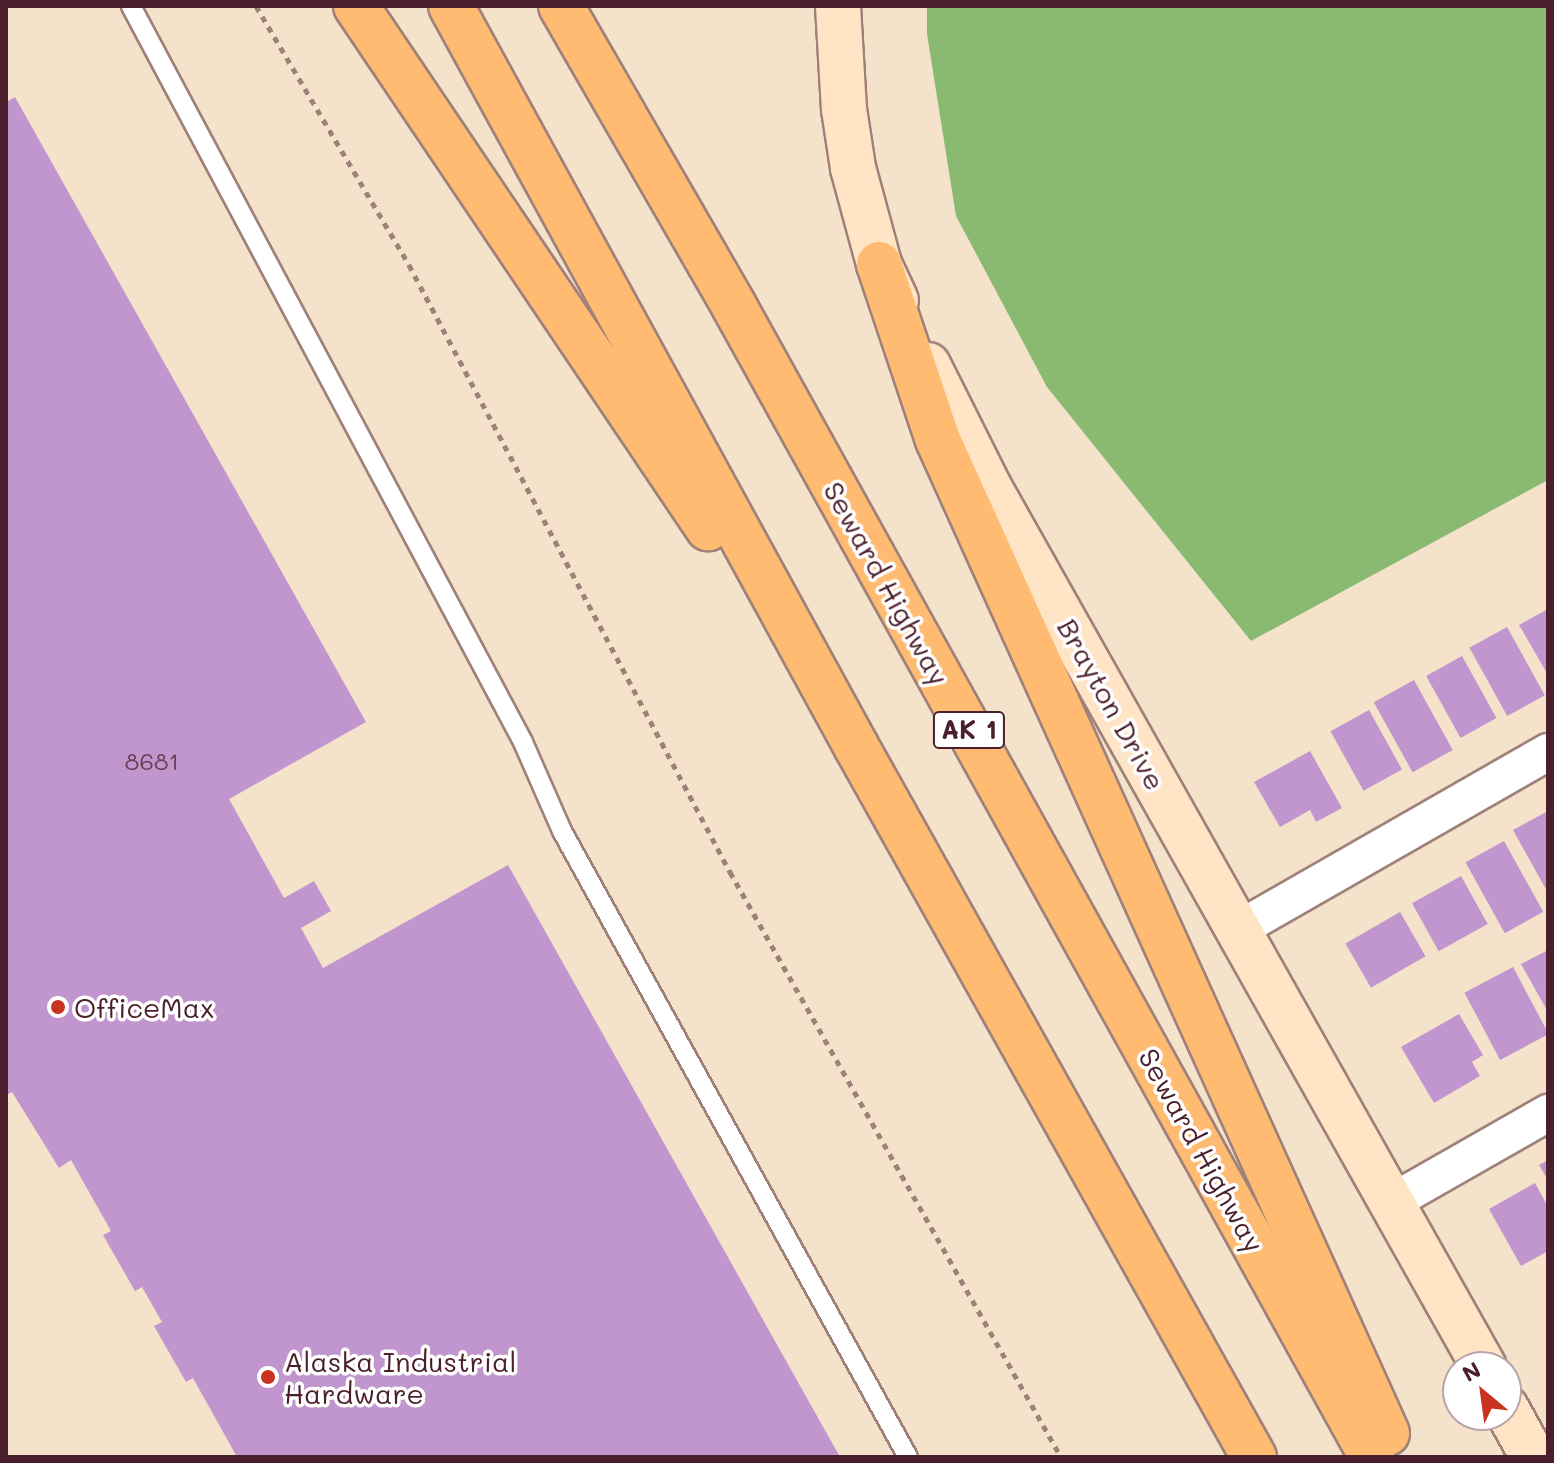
<!DOCTYPE html>
<style>
body{margin:0}
#map{position:relative;width:1554px;height:1463px;overflow:hidden;background:#f4e3ca;font-family:Mali,sans-serif}
div>[style]{position:absolute}
.forest>*{inset:0;background:#8ab972}
.building>*{inset:0;background:#c195cd;transform-origin:0 0}
.path>*{height:5px;margin-top:-2.5px;transform-origin:0;background:repeating-linear-gradient(90deg,#9f817a 0 6px,transparent 0 12px)}
.roads{filter:drop-shadow(2px 0 #9f817a) drop-shadow(-2px 0 #9f817a) drop-shadow(0 2px #9f817a) drop-shadow(0 -2px #9f817a)}
.lane>*{height:18px;margin:-9px;padding:0 9px;transform-origin:9px;border-radius:9px;background:#fff}
.street>*{height:36px;margin:-18px;padding:0 18px;transform-origin:18px;border-radius:18px;background:#fff}
.secondary>*{height:44px;margin:-22px;padding:0 22px;transform-origin:22px;border-radius:22px;background:#ffe4c6}
.highway>*{height:44px;margin:-22px;padding:0 22px;transform-origin:22px;border-radius:22px;background:#febb71}
.dots>*{width:22px;height:22px;translate:-50% -50%;box-sizing:border-box;border:4px solid #fff;border-radius:50%}
span{translate:-50% -50%;white-space:nowrap;text-align:center;line-height:1.15;-webkit-text-stroke:7px #fff;paint-order:stroke}
.number-label{font-size:24px;color:#683c54}
.number-label span{-webkit-text-stroke-width:0}
.shield-label span{padding:2px 6px;background:#fff;border:2px solid;border-radius:6px;-webkit-text-stroke-width:0}
.shield-label{font-size:26px;color:#4a1f2b;font-weight:700}
.street-label{font-size:28px;color:#4a1f2b}
.poi-label{font-size:28px;color:#4a1f2b}
.left{translate:0 -50%;text-align:left}
.frame{position:absolute;inset:0;border:8px solid #4a1f2b;pointer-events:none}
.north{position:absolute;left:1442px;top:1351px;width:80px;height:80px;box-sizing:border-box;background:#fff;border:2px solid #b7a5aa;border-radius:50%;rotate:331deg;font-size:22px;font-weight:700;line-height:32px;text-align:center;color:#4a1f2b}
.north::after{content:'';display:block;margin:auto;width:28px;height:36px;background:#c8321e;clip-path:polygon(50% 0,100% 100%,50% 72%,0 100%)}
</style>
<div id="map">
<div class="forest">
<i style="clip-path:polygon(927px 6px,1548px 6px,1548px 480px,1251px 641px,1047px 387px,956px 216px,927px 34px)"></i>
</div>
<div class="building">
<i style="clip-path:polygon(15px 97px,366px 722px,229px 799px,284px 898px,314px 881px,331px 911px,301px 928px,323px 968px,508px 865px,840px 1457px,237px 1457px,193px 1378px,186px 1382px,154px 1326px,162px 1322px,142px 1287px,135px 1291px,103px 1235px,111px 1231px,71px 1160px,59px 1168px,12px 1092px,6px 1095px,6px 102px)"></i>
<i style="clip-path:polygon(1548px 609px,1548px 675px,1519px 625px)"></i>
<i style="left:1507px;top:627px;width:78px;height:43px;rotate:61deg"></i>
<i style="left:1462px;top:656px;width:71px;height:41px;rotate:61deg"></i>
<i style="left:1414px;top:680px;width:80px;height:46px;rotate:61deg"></i>
<i style="left:1369px;top:710px;width:68px;height:44px;rotate:61deg"></i>
<i style="clip-path:polygon(1310px 751px,1342px 808px,1316px 822px,1310px 810px,1280px 827px,1254px 782px)"></i>
<i style="clip-path:polygon(1548px 811px,1548px 893px,1513px 830px)"></i>
<i style="left:1504px;top:841px;width:81px;height:44px;rotate:61deg"></i>
<i style="left:1461px;top:876px;width:55px;height:56px;rotate:61deg"></i>
<i style="left:1400px;top:912px;width:51px;height:63px;rotate:60deg"></i>
<i style="clip-path:polygon(1548px 950px,1548px 1012px,1521px 964px)"></i>
<i style="left:1513px;top:967px;width:76px;height:55px;rotate:62deg"></i>
<i style="clip-path:polygon(1459px 1014px,1483px 1055px,1472px 1062px,1480px 1076px,1434px 1103px,1401px 1047px)"></i>
<i style="clip-path:polygon(1548px 1160px,1548px 1180px,1539px 1165px)"></i>
<i style="clip-path:polygon(1535px 1183px,1548px 1207px,1548px 1251px,1521px 1266px,1489px 1209px)"></i>
</div>
<div class="path">
<i style="left:256px;top:6px;width:301px;rotate:59.4deg"></i>
<i style="left:409px;top:265px;width:687px;rotate:62.13deg"></i>
<i style="left:730px;top:872px;width:672px;rotate:60.5deg"></i>
</div>
<div class="roads">
<div class="lane">
<i style="left:131px;top:6px;width:834px;rotate:61.96deg"></i>
<i style="left:523px;top:742px;width:97px;rotate:66.3deg"></i>
<i style="left:562px;top:831px;width:715px;rotate:61.07deg"></i>
</div>
<div class="street">
<i style="left:1239px;top:929px;width:356px;rotate:-29.8deg"></i>
<i style="left:1392px;top:1202px;width:180px;rotate:-29.7deg"></i>
</div>
<div class="secondary">
<i style="left:838px;top:6px;width:103px;rotate:86.7deg"></i>
<i style="left:844px;top:109px;width:60px;rotate:81.3deg"></i>
<i style="left:853px;top:168px;width:99px;rotate:74.8deg"></i>
<i style="left:879px;top:264px;width:40px;rotate:65deg"></i>
<i style="left:928px;top:365px;width:136px;rotate:63.4deg"></i>
<i style="left:989px;top:487px;width:1010px;rotate:60.64deg"></i>
<i style="left:1506px;top:1408px;width:56px;rotate:61.1deg"></i>
</div>
<div class="highway">
<i style="left:356px;top:6px;width:630px;rotate:56.01deg"></i>
<i style="left:451px;top:6px;width:844px;rotate:61.31deg"></i>
<i style="left:856px;top:746px;width:815px;rotate:60.76deg"></i>
<i style="left:561px;top:6px;width:346px;rotate:60deg"></i>
<i style="left:734px;top:306px;width:1316px;rotate:61deg"></i>
<i style="left:879px;top:264px;width:186px;rotate:71.5deg"></i>
<i style="left:938px;top:440px;width:1090px;rotate:65.67deg"></i>
</div>
</div>
<div class="dots">
<i style="left:58px;top:1007px;background:#c8321e"></i>
<i style="left:268px;top:1377px;background:#c8321e"></i>
</div>
<div class="number-label">
<span style="left:152px;top:761px">8681</span>
</div>
<div class="shield-label">
<span style="left:969px;top:730px">AK 1</span>
</div>
<div class="street-label">
<span style="left:887px;top:583px;rotate:61deg">Seward Highway</span>
<span style="left:1112px;top:704px;rotate:61deg">Brayton Drive</span>
<span style="left:1202px;top:1150px;rotate:61deg">Seward Highway</span>
</div>
<div class="poi-label">
<span class="left" style="left:74px;top:1007px">OfficeMax</span>
<span class="left" style="left:284px;top:1377px">Alaska Industrial<br>Hardware</span>
</div>
<div class="frame"></div>
<div class="north">N</div>
</div>
